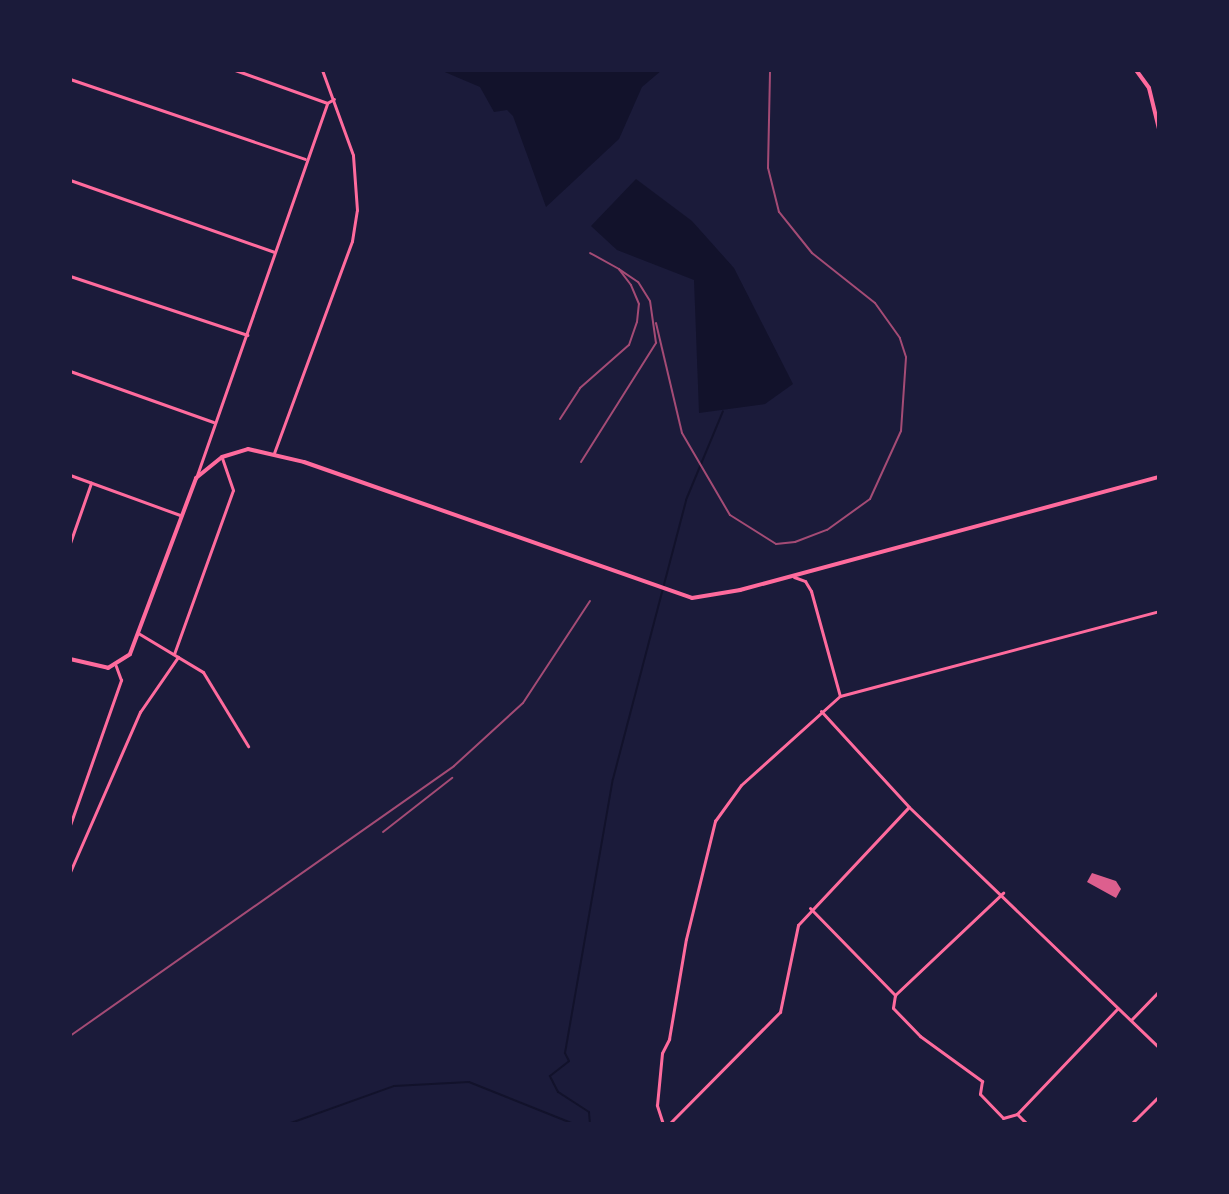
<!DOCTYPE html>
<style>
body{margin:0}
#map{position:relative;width:1229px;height:1194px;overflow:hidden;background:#1b1b3a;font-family:Literata,serif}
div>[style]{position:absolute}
.water>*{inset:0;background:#12122b}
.stream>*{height:2px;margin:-1px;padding:0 1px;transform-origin:1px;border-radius:1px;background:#12122b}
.building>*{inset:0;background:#dd5f8e}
.minor>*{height:3px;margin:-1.5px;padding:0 1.5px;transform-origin:1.5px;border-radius:1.5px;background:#ff6b9d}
.tertiary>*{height:4px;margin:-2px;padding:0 2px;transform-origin:2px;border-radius:2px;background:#ff6b9d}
.rail>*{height:2px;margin:-1px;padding:0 1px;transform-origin:1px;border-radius:1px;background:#a44b75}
span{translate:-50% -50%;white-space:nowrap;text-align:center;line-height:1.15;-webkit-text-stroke:8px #1b1b3a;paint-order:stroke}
.frame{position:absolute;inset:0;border:72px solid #1b1b3a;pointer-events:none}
</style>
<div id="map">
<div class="water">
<i style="clip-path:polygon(440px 70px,662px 70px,642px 87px,619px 139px,546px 207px,513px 116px,507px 110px,494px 112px,480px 87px)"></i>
<i style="clip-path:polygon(636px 179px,692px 221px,734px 268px,793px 384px,765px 404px,699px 413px,694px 280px,617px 250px,591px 226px)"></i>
</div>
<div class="stream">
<i style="left:288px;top:1124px;width:113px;rotate:-19.7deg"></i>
<i style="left:394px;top:1086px;width:75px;rotate:-3.1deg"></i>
<i style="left:469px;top:1082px;width:113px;rotate:21.8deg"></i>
<i style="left:590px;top:1124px;width:12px;rotate:-95deg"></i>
<i style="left:589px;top:1112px;width:37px;rotate:-147deg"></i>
<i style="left:558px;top:1092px;width:18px;rotate:-117deg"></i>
<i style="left:550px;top:1076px;width:24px;rotate:-38deg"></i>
<i style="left:569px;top:1061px;width:9px;rotate:-117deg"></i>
<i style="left:565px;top:1053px;width:278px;rotate:-80.1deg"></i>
<i style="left:613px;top:779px;width:288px;rotate:-75.3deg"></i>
<i style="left:686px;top:500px;width:96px;rotate:-67.4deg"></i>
</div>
<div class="building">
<i style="clip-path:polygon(1092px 873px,1116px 881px,1121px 889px,1116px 898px,1087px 882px)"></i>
</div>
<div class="minor">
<i style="left:235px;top:70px;width:98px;rotate:19.7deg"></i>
<i style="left:327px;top:103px;width:8px;rotate:-30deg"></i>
<i style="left:70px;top:79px;width:248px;rotate:18.8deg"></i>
<i style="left:70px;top:180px;width:216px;rotate:19.4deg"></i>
<i style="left:70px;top:276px;width:187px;rotate:18.4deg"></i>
<i style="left:70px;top:371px;width:152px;rotate:19.6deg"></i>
<i style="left:274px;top:453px;width:226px;rotate:-69.8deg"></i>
<i style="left:352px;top:241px;width:31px;rotate:-81deg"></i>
<i style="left:357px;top:210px;width:55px;rotate:-94.2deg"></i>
<i style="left:353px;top:155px;width:90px;rotate:-110deg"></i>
<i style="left:70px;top:475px;width:117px;rotate:20deg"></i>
<i style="left:196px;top:478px;width:397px;rotate:-70.7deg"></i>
<i style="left:70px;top:543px;width:64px;rotate:-70.7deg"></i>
<i style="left:794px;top:577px;width:12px;rotate:20deg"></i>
<i style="left:805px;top:581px;width:12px;rotate:59deg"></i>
<i style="left:811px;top:591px;width:109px;rotate:74.6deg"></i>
<i style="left:138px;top:633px;width:76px;rotate:31deg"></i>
<i style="left:203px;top:672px;width:87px;rotate:58.7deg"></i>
<i style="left:174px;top:654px;width:174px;rotate:-70.2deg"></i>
<i style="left:233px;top:490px;width:34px;rotate:-109deg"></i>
<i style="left:821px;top:711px;width:130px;rotate:47.5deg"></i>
<i style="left:909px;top:807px;width:347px;rotate:43.9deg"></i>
<i style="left:70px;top:825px;width:154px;rotate:-70.6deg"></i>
<i style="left:121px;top:680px;width:15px;rotate:-110deg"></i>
<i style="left:70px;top:872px;width:175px;rotate:-66.4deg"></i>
<i style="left:140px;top:712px;width:67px;rotate:-55.4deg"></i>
<i style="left:810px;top:908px;width:122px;rotate:45.7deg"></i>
<i style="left:895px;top:995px;width:13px;rotate:99deg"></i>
<i style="left:893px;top:1008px;width:39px;rotate:46deg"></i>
<i style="left:920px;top:1036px;width:77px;rotate:36deg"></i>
<i style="left:982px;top:1081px;width:13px;rotate:99deg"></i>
<i style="left:980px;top:1094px;width:33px;rotate:46deg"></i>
<i style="left:1003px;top:1118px;width:15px;rotate:-16deg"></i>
<i style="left:1017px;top:1114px;width:146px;rotate:-46.4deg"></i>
<i style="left:895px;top:995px;width:149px;rotate:-43.4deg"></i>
<i style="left:1131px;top:1020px;width:40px;rotate:-46deg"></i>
<i style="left:1017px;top:1114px;width:14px;rotate:45deg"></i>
<i style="left:663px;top:1124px;width:20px;rotate:-108deg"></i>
<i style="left:657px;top:1105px;width:52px;rotate:-84.5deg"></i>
<i style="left:662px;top:1053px;width:16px;rotate:-63deg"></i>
<i style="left:669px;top:1039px;width:101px;rotate:-80.4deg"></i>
<i style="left:686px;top:939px;width:122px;rotate:-76.2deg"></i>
<i style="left:715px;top:821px;width:44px;rotate:-54.2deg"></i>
<i style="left:741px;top:785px;width:133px;rotate:-42deg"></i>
<i style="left:840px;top:696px;width:330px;rotate:-14.9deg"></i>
<i style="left:669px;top:1124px;width:158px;rotate:-45.3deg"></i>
<i style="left:780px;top:1012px;width:89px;rotate:-78.3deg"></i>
<i style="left:798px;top:925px;width:161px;rotate:-46.8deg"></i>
<i style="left:1131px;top:1124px;width:40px;rotate:-45deg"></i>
</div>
<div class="tertiary">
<i style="left:1136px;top:70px;width:22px;rotate:54deg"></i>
<i style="left:1149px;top:88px;width:42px;rotate:76.3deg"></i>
<i style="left:70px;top:659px;width:39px;rotate:13deg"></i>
<i style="left:108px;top:668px;width:26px;rotate:-32deg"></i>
<i style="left:130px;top:654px;width:188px;rotate:-69.4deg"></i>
<i style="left:196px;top:478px;width:33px;rotate:-39deg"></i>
<i style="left:222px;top:457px;width:27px;rotate:-17deg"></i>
<i style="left:248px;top:449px;width:57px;rotate:13.1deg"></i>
<i style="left:304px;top:462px;width:411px;rotate:19.3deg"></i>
<i style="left:692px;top:598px;width:49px;rotate:-9.5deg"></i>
<i style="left:740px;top:590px;width:434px;rotate:-15.1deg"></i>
</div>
<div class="rail">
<i style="left:656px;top:323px;width:113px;rotate:76.7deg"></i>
<i style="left:682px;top:433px;width:95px;rotate:59.7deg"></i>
<i style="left:730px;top:515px;width:54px;rotate:32.2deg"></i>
<i style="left:776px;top:544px;width:19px;rotate:-6deg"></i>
<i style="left:795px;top:542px;width:34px;rotate:-21deg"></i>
<i style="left:827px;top:530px;width:53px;rotate:-35.8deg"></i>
<i style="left:870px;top:499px;width:75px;rotate:-65.5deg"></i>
<i style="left:901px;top:431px;width:74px;rotate:-86.1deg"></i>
<i style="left:906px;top:357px;width:20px;rotate:-108deg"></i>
<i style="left:900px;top:338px;width:43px;rotate:-125.5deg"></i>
<i style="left:875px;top:303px;width:80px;rotate:-141.6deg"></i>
<i style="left:812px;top:253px;width:53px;rotate:-128.8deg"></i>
<i style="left:779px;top:212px;width:45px;rotate:-104deg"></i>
<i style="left:768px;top:168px;width:98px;rotate:-88.8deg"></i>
<i style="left:560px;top:419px;width:37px;rotate:-57deg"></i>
<i style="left:580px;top:388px;width:65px;rotate:-41.3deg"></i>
<i style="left:629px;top:345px;width:24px;rotate:-71deg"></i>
<i style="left:637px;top:322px;width:18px;rotate:-84deg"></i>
<i style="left:639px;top:304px;width:21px;rotate:-113deg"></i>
<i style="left:631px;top:285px;width:20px;rotate:-127deg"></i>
<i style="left:619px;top:269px;width:33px;rotate:-151deg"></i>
<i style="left:581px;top:462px;width:141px;rotate:-57.8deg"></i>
<i style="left:656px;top:343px;width:42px;rotate:-98.1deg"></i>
<i style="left:650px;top:301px;width:22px;rotate:-122deg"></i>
<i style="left:638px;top:282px;width:23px;rotate:-146deg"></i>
<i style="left:383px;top:832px;width:88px;rotate:-38deg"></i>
<i style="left:70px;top:1036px;width:469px;rotate:-35.1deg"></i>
<i style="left:454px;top:766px;width:93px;rotate:-42.4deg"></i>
<i style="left:523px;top:703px;width:122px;rotate:-56.7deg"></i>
</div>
<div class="frame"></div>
</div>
